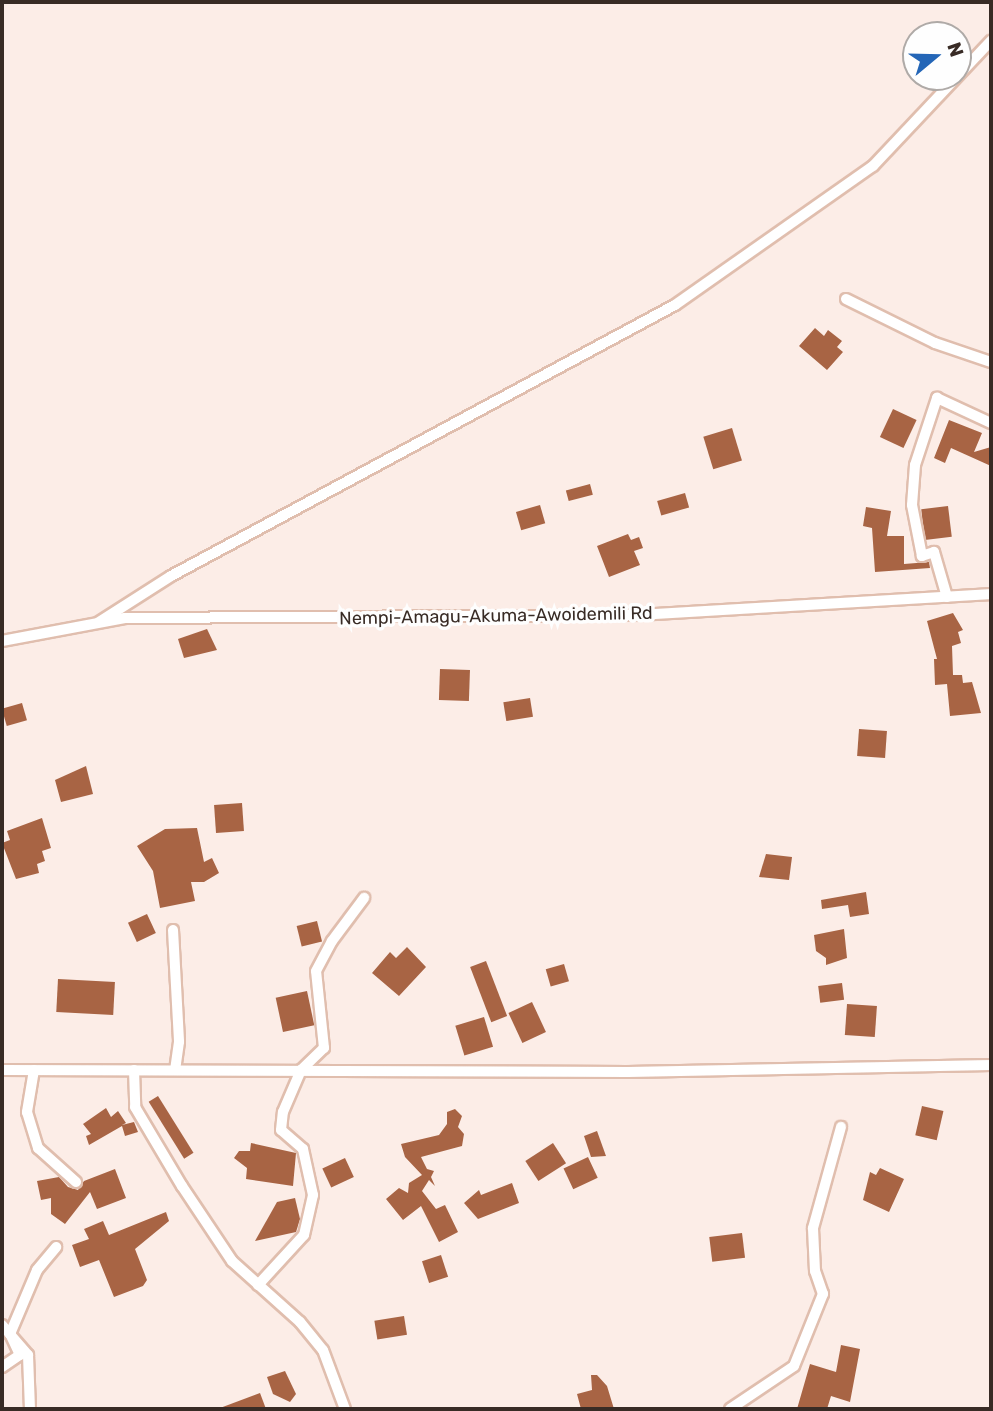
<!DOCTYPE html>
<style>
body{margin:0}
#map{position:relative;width:993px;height:1411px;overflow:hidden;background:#fcede7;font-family:Rubik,sans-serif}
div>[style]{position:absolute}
.building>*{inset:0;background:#a86444;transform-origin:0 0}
.roads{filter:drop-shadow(2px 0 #e0beae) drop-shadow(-2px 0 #e0beae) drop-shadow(0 2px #e0beae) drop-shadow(0 -2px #e0beae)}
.street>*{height:10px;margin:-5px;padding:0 5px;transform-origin:5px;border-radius:5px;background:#fff}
span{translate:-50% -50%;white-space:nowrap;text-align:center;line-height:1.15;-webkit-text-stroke:7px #fefefe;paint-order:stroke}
.street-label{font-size:18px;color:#382b25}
.frame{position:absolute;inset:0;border:4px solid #382b25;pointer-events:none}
.north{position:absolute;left:902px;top:21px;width:70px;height:70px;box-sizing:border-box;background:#fefefe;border:2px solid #afaaa7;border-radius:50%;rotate:71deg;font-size:19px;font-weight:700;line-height:28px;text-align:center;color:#382b25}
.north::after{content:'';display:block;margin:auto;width:24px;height:32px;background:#2466b7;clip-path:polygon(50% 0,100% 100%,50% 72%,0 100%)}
</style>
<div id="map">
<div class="building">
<i style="clip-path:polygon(815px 328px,824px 336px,828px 330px,842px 341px,837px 347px,843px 352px,827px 370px,799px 346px)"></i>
<i style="left:893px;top:409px;width:26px;height:31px;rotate:25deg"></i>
<i style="clip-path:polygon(949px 420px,982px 433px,974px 452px,991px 447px,991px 466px,951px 448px,945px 463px,934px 458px)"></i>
<i style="left:732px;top:428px;width:34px;height:30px;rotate:73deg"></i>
<i style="left:590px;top:484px;width:11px;height:25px;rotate:75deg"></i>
<i style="left:685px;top:493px;width:15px;height:29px;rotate:74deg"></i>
<i style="left:540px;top:505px;width:19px;height:25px;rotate:74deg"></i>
<i style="left:948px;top:506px;width:31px;height:27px;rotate:83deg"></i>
<i style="clip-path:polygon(866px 507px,891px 511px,887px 536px,904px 536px,904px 564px,929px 562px,930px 568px,875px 572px,872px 528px,863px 526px)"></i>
<i style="clip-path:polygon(628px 534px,631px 540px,639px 537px,643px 548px,634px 551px,640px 565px,609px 577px,597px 546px)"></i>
<i style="clip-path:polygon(953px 613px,963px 630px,958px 632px,961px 643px,952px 646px,953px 675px,962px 675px,963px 683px,972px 682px,981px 713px,950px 716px,947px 684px,935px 685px,934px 659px,937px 659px,927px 621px)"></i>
<i style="clip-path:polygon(207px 629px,217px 650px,184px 658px,178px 639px)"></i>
<i style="left:440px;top:669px;width:30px;height:31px;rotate:2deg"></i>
<i style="left:530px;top:698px;width:19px;height:27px;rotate:81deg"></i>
<i style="left:22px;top:703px;width:18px;height:21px;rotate:74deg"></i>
<i style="left:859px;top:729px;width:28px;height:27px;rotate:4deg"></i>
<i style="clip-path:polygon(86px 766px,93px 794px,61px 802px,55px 780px)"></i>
<i style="left:242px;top:803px;width:28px;height:28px;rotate:86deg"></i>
<i style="clip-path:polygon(42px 818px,51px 848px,42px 851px,45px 861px,37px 864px,39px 873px,16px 879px,2px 843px,10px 840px,7px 831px)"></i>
<i style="clip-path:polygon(197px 828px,204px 862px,212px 858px,219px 873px,204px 882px,191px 882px,195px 901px,160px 908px,153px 871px,137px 846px,165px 829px)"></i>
<i style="clip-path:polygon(766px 854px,792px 857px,789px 880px,759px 877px)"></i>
<i style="clip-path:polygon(866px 892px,869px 914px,850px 917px,848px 905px,822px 909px,821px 900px)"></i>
<i style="left:147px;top:914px;width:21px;height:21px;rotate:65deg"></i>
<i style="left:317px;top:921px;width:21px;height:21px;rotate:76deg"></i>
<i style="clip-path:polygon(844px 929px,847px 958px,826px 965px,826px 958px,816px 951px,814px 935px)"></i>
<i style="clip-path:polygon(407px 947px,426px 967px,399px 996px,372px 973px,390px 952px,396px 958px)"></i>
<i style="left:486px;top:961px;width:59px;height:17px;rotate:69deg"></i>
<i style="left:564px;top:964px;width:18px;height:19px;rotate:74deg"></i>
<i style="left:58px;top:979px;width:57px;height:33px;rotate:3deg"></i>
<i style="left:842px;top:983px;width:17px;height:24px;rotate:83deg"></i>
<i style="left:307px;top:991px;width:35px;height:32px;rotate:78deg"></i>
<i style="left:532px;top:1002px;width:33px;height:26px;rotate:65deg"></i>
<i style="left:847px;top:1004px;width:30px;height:31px;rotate:4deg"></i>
<i style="left:484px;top:1017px;width:31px;height:30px;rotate:73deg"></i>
<i style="left:158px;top:1096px;width:67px;height:11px;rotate:58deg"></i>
<i style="left:922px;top:1106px;width:22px;height:30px;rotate:13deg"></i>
<i style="clip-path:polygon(106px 1108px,111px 1117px,118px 1111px,126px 1123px,122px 1125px,134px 1122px,138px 1132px,125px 1136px,122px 1126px,89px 1145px,86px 1136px,91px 1134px,83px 1124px)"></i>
<i style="clip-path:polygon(455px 1109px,462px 1116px,458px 1127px,464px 1134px,462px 1146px,421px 1157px,427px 1169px,434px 1171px,431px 1177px,435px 1186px,429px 1180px,422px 1191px,436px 1209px,445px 1205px,458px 1232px,439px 1242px,421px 1206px,403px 1220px,386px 1199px,399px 1188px,408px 1193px,409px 1183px,422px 1175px,405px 1157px,401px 1144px,439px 1135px,447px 1124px,447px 1112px)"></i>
<i style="clip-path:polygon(597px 1131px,606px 1156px,591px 1157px,584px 1136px)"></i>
<i style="clip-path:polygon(251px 1143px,296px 1153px,293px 1186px,246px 1179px,247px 1168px,234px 1158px,239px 1151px,250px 1151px)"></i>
<i style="left:553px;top:1143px;width:24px;height:33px;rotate:57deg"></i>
<i style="left:588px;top:1157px;width:23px;height:27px;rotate:65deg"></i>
<i style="left:345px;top:1158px;width:21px;height:25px;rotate:65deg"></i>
<i style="clip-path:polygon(880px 1168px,904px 1179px,889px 1212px,863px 1200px,870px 1172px,876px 1175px)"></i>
<i style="clip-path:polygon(115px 1169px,126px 1198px,97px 1209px,90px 1192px,65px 1224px,51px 1214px,51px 1198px,41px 1200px,37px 1181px,59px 1177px,68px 1187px,78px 1190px,84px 1181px)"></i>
<i style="clip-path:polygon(512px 1183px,519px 1203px,478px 1219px,464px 1203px,479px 1190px,481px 1195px)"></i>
<i style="clip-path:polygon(295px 1198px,300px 1219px,296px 1232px,255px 1241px,277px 1202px)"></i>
<i style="clip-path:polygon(166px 1212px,169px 1221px,135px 1249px,147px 1280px,143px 1286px,114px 1297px,99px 1260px,80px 1267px,72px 1245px,89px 1239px,84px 1229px,103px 1221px,109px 1235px)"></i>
<i style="left:742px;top:1233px;width:25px;height:33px;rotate:83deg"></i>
<i style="left:441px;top:1255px;width:23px;height:20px;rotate:72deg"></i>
<i style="left:404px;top:1316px;width:19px;height:30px;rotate:81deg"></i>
<i style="clip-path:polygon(841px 1345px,860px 1349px,850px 1402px,831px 1396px,827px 1409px,797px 1409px,810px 1364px,836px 1372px)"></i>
<i style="clip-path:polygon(285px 1371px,296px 1394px,290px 1402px,273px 1394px,267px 1377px)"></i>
<i style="clip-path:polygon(591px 1375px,597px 1375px,607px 1386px,614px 1409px,581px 1409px,577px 1394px,592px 1390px)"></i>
<i style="clip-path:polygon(260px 1393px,266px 1409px,220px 1409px,220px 1408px)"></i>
</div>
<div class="roads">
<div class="street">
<i style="left:846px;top:299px;width:99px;rotate:26.3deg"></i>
<i style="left:935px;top:343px;width:59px;rotate:18.7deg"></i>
<i style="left:947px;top:597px;width:47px;rotate:-106.1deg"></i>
<i style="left:934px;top:552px;width:13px;rotate:162deg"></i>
<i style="left:922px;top:556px;width:52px;rotate:-101.1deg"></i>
<i style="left:912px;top:505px;width:40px;rotate:-85.7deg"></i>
<i style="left:915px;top:465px;width:71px;rotate:-71.8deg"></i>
<i style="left:937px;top:398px;width:60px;rotate:24.8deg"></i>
<i style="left:99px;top:622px;width:85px;rotate:-32.6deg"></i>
<i style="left:171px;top:576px;width:572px;rotate:-28.27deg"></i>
<i style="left:675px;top:305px;width:242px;rotate:-35.1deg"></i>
<i style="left:873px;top:166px;width:172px;rotate:-46.7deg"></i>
<i style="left:2px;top:641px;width:125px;rotate:-10.6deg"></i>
<i style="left:125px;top:618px;width:514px;rotate:-0.33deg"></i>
<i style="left:639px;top:615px;width:353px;rotate:-3.4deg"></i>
<i style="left:173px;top:930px;width:112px;rotate:86.9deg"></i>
<i style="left:179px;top:1042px;width:28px;rotate:98deg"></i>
<i style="left:2px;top:1070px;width:626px;rotate:0.18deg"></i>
<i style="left:628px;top:1072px;width:363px;rotate:-1.1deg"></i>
<i style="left:34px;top:1070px;width:43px;rotate:99.5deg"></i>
<i style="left:27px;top:1112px;width:38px;rotate:73deg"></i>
<i style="left:38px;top:1148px;width:51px;rotate:41.8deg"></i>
<i style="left:134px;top:1070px;width:37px;rotate:88deg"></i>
<i style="left:135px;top:1107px;width:92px;rotate:59.3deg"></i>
<i style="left:182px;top:1186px;width:90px;rotate:56.3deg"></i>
<i style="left:232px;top:1261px;width:91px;rotate:41.9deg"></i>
<i style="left:300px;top:1322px;width:36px;rotate:51deg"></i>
<i style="left:323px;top:1350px;width:63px;rotate:69.6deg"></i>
<i style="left:258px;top:1285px;width:68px;rotate:-47.4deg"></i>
<i style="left:304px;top:1235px;width:41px;rotate:-77.3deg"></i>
<i style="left:313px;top:1195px;width:47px;rotate:-102.3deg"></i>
<i style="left:303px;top:1149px;width:29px;rotate:-139deg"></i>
<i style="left:281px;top:1130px;width:18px;rotate:-84deg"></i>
<i style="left:283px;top:1112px;width:46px;rotate:-66.8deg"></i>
<i style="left:301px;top:1070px;width:32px;rotate:-44deg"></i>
<i style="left:324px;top:1048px;width:77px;rotate:-95.9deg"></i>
<i style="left:316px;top:971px;width:34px;rotate:-62deg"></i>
<i style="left:332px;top:941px;width:54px;rotate:-53.3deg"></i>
<i style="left:2px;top:1325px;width:40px;rotate:49deg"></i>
<i style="left:28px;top:1355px;width:54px;rotate:87.9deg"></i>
<i style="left:2px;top:1367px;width:22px;rotate:-34deg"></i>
<i style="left:20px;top:1355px;width:23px;rotate:-115deg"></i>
<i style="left:10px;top:1334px;width:69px;rotate:-67.1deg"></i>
<i style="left:37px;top:1270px;width:30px;rotate:-50deg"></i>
<i style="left:730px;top:1409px;width:77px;rotate:-33.9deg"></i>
<i style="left:794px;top:1366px;width:78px;rotate:-68.1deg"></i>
<i style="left:823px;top:1294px;width:24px;rotate:-109deg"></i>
<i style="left:815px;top:1271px;width:43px;rotate:-92.7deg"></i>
<i style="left:813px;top:1228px;width:105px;rotate:-74.5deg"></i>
</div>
</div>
<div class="street-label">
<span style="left:496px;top:616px;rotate:-1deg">Nempi-Amagu-Akuma-Awoidemili Rd</span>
</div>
<div class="frame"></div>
<div class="north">N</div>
</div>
